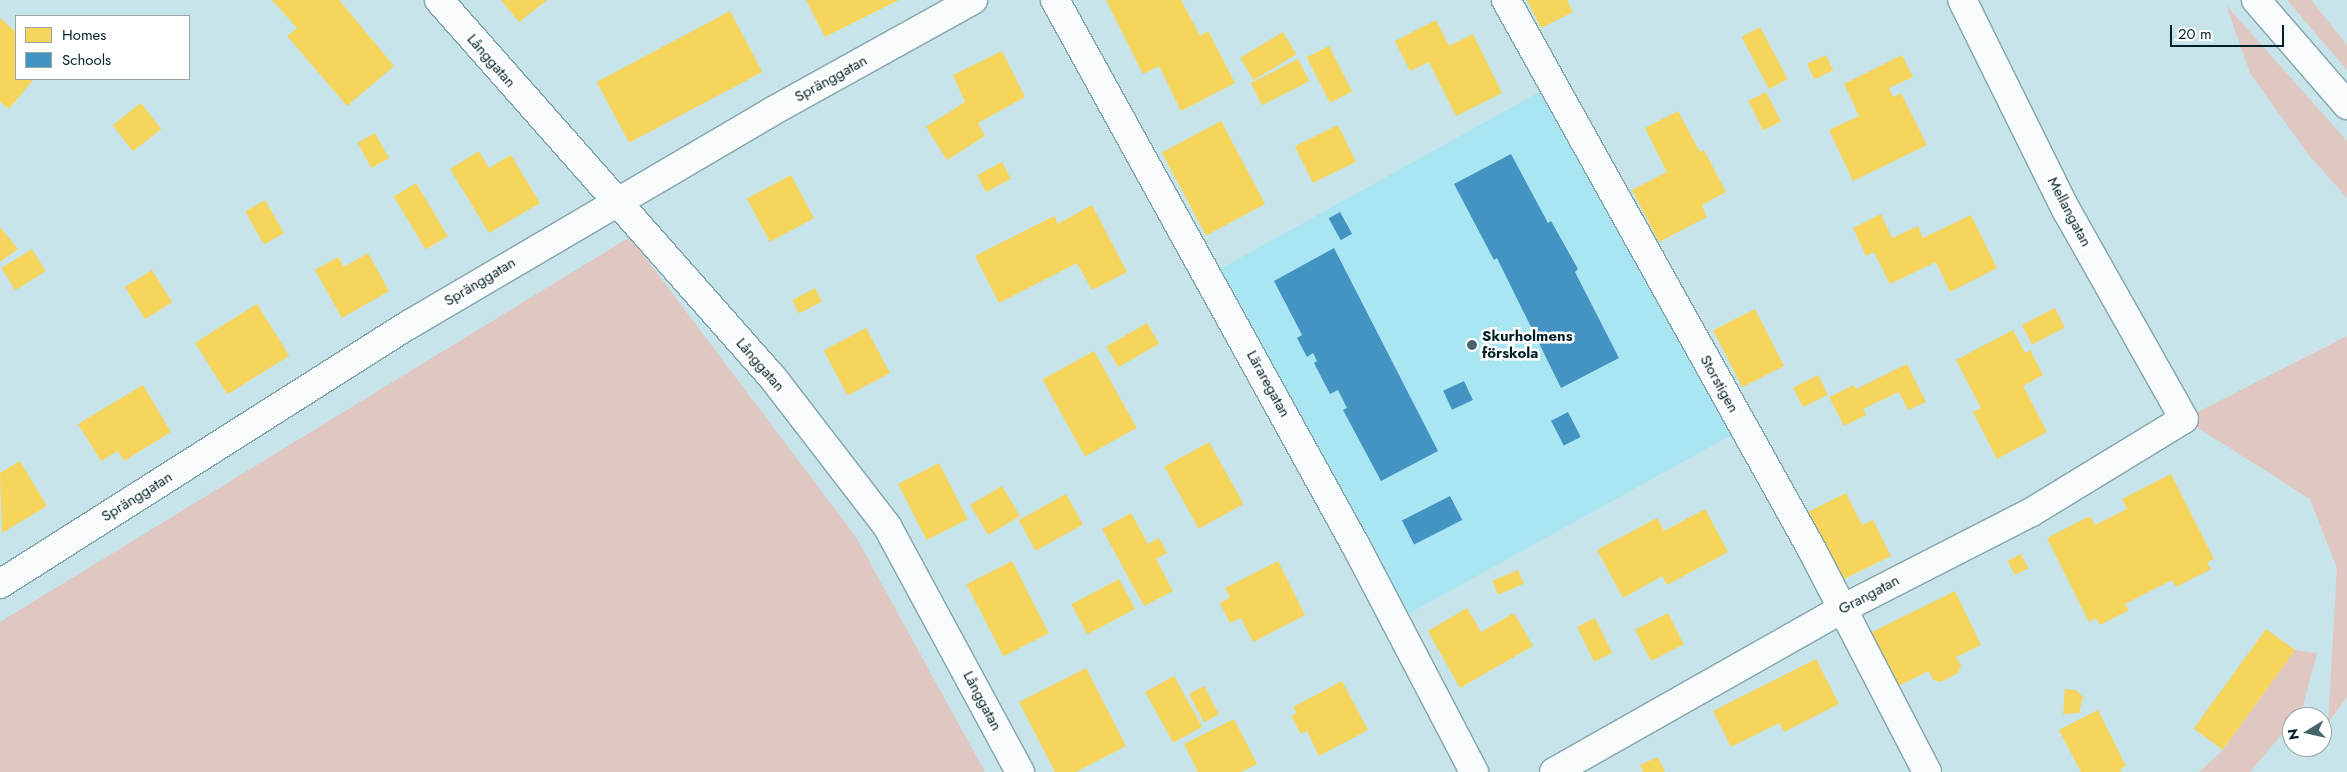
<!DOCTYPE html>
<meta charset="utf-8">
<style>
body{margin:0}
#map{position:relative;width:2347px;height:772px;overflow:hidden;background:#c7e4eb;font-family:Jost,sans-serif}
div>[style]{position:absolute}
.built>*{inset:0;background:#aae5f2;transform-origin:0 0}
.green>*{inset:0;background:#e0c7c1}
.homes>*{inset:0;background:#f6d55c;transform-origin:0 0}
.schools>*{inset:0;background:#4393c3;transform-origin:0 0}
.roads{filter:drop-shadow(1px 0 #83a4ab) drop-shadow(-1px 0 #83a4ab) drop-shadow(0 1px #83a4ab) drop-shadow(0 -1px #83a4ab)}
.street>*{height:28px;margin:-14px;padding:0 14px;transform-origin:14px;border-radius:14px;background:#f7fbfc}
.secondary>*{height:28px;margin:-14px;padding:0 14px;transform-origin:14px;border-radius:14px;background:#f7fbfc}
.dots>*{width:14px;height:14px;translate:-50% -50%;box-sizing:border-box;border:2px solid #fff;border-radius:50%}
span{translate:-50% -50%;white-space:nowrap;text-align:center;line-height:1.15;-webkit-text-stroke:5px #fff;paint-order:stroke}
.street-label{font-size:15px;color:#012026}
.poi-label{font-size:15px;color:#012026;font-weight:700}
.left{translate:0 -50%;text-align:left}
.legend{position:absolute;left:15px;top:15px;width:175px;height:65px;box-sizing:border-box;background:#fff;border:1px solid #99a6a8;margin:0;padding:6px 9px;list-style:none;font-size:15px;color:#012026}
.legend li{display:flex;align-items:center;gap:10px;height:25px}
.legend b{width:25px;border:1px solid #99a6a8}
.north{position:absolute;left:2282px;top:707px;width:50px;height:50px;box-sizing:border-box;background:#fff;border:1px solid #99a6a8;border-radius:50%;rotate:261deg;font-size:14px;font-weight:700;line-height:20px;text-align:center;color:#012026}
.north::after{content:'';display:block;margin:auto;width:18px;height:22px;background:#46656b;clip-path:polygon(50% 0,100% 100%,50% 72%,0 100%)}
.scale{position:absolute;left:2170px;top:25px;width:114px;height:22px;box-sizing:border-box;border:2px solid #012026;border-top:0;padding-left:6px;font-size:15px;line-height:18px;white-space:nowrap;color:#012026;-webkit-text-stroke:4px #fff;paint-order:stroke}
</style>
<div id="map">
<div class="built">
<i style="left:1552px;top:85px;width:393px;height:392px;rotate:61deg"></i>
</div>
<div class="green">
<i style="clip-path:polygon(2287px 0,2311px 0,2347px 45px,2347px 70px)"></i>
<i style="clip-path:polygon(2226px 5px,2347px 141px,2347px 198px,2308px 154px,2250px 73px)"></i>
<i style="clip-path:polygon(630px 237px,856px 537px,985px 772px,0 772px,0 622px)"></i>
<i style="clip-path:polygon(2347px 336px,2347px 697px,2328px 723px,2337px 568px,2310px 499px,2184px 419px)"></i>
<i style="clip-path:polygon(2295px 650px,2317px 653px,2302px 710px,2292px 717px,2292px 722px,2250px 772px,2199px 772px,2223px 750px)"></i>
</div>
<div class="homes">
<i style="clip-path:polygon(272px 0,339px 0,394px 66px,347px 106px,287px 36px,297px 28px)"></i>
<i style="clip-path:polygon(501px 0,547px 0,519px 22px)"></i>
<i style="clip-path:polygon(806px 0,899px 0,825px 37px)"></i>
<i style="clip-path:polygon(1106px 0,1181px 0,1200px 36px,1208px 31px,1235px 83px,1181px 111px,1159px 66px,1143px 74px)"></i>
<i style="clip-path:polygon(1527px 0,1567px 0,1573px 12px,1541px 28px)"></i>
<i style="left:730px;top:11px;width:69px;height:151px;rotate:62deg"></i>
<i style="clip-path:polygon(0 18px,16px 32px,16px 79px,34px 79px,9px 109px,0 102px)"></i>
<i style="clip-path:polygon(1436px 20px,1449px 46px,1473px 34px,1502px 93px,1456px 116px,1429px 62px,1410px 71px,1395px 41px)"></i>
<i style="left:1760px;top:27px;width:59px;height:21px;rotate:62deg"></i>
<i style="left:1283px;top:32px;width:26px;height:50px;rotate:59deg"></i>
<i style="left:1329px;top:46px;width:51px;height:25px;rotate:63deg"></i>
<i style="clip-path:polygon(1002px 51px,1025px 97px,978px 123px,985px 136px,947px 160px,926px 127px,965px 102px,953px 75px)"></i>
<i style="left:1826px;top:55px;width:17px;height:21px;rotate:65deg"></i>
<i style="clip-path:polygon(1902px 55px,1913px 77px,1889px 88px,1893px 97px,1901px 93px,1927px 145px,1853px 181px,1829px 130px,1859px 116px,1844px 84px)"></i>
<i style="left:1298px;top:59px;width:25px;height:53px;rotate:63deg"></i>
<i style="left:1766px;top:92px;width:33px;height:20px;rotate:63deg"></i>
<i style="left:141px;top:103px;width:33px;height:36px;rotate:52deg"></i>
<i style="clip-path:polygon(1678px 111px,1700px 152px,1704px 150px,1726px 192px,1702px 205px,1707px 217px,1659px 242px,1632px 190px,1667px 172px,1645px 128px)"></i>
<i style="left:1221px;top:121px;width:94px;height:67px;rotate:62deg"></i>
<i style="left:1338px;top:125px;width:41px;height:48px;rotate:64deg"></i>
<i style="left:375px;top:133px;width:29px;height:20px;rotate:61deg"></i>
<i style="clip-path:polygon(479px 151px,489px 168px,511px 155px,540px 203px,489px 233px,450px 169px)"></i>
<i style="left:1002px;top:162px;width:19px;height:28px;rotate:62deg"></i>
<i style="left:791px;top:175px;width:49px;height:50px;rotate:62deg"></i>
<i style="left:416px;top:183px;width:62px;height:26px;rotate:59deg"></i>
<i style="left:265px;top:200px;width:38px;height:23px;rotate:60deg"></i>
<i style="clip-path:polygon(1092px 205px,1127px 272px,1092px 290px,1077px 263px,999px 303px,975px 256px,1054px 216px,1058px 224px)"></i>
<i style="clip-path:polygon(1881px 214px,1892px 238px,1918px 226px,1923px 238px,1971px 215px,1997px 268px,1950px 292px,1936px 262px,1890px 284px,1874px 252px,1866px 256px,1853px 228px)"></i>
<i style="clip-path:polygon(0 227px,18px 249px,0 262px)"></i>
<i style="left:32px;top:249px;width:26px;height:36px;rotate:58deg"></i>
<i style="clip-path:polygon(368px 253px,389px 291px,342px 318px,315px 270px,338px 257px,344px 267px)"></i>
<i style="left:152px;top:270px;width:38px;height:32px;rotate:58deg"></i>
<i style="left:815px;top:288px;width:15px;height:26px;rotate:62deg"></i>
<i style="left:257px;top:304px;width:61px;height:73px;rotate:58deg"></i>
<i style="left:2055px;top:308px;width:22px;height:37px;rotate:63deg"></i>
<i style="left:1755px;top:309px;width:64px;height:47px;rotate:63deg"></i>
<i style="left:1147px;top:323px;width:24px;height:47px;rotate:60deg"></i>
<i style="left:866px;top:328px;width:51px;height:48px;rotate:62deg"></i>
<i style="clip-path:polygon(2013px 330px,2025px 353px,2030px 350px,2043px 375px,2023px 386px,2047px 432px,1997px 459px,1973px 412px,1981px 408px,1956px 360px)"></i>
<i style="left:1094px;top:351px;width:88px;height:59px;rotate:61deg"></i>
<i style="clip-path:polygon(1907px 364px,1926px 402px,1908px 410px,1899px 392px,1863px 409px,1866px 415px,1844px 426px,1829px 397px,1854px 385px,1856px 389px)"></i>
<i style="left:1818px;top:375px;width:22px;height:28px;rotate:63deg"></i>
<i style="clip-path:polygon(143px 385px,171px 432px,124px 461px,118px 451px,101px 461px,78px 424px)"></i>
<i style="left:1209px;top:442px;width:71px;height:51px;rotate:61deg"></i>
<i style="clip-path:polygon(20px 461px,47px 506px,2px 533px,0 473px)"></i>
<i style="left:939px;top:463px;width:63px;height:46px;rotate:63deg"></i>
<i style="clip-path:polygon(2171px 474px,2214px 559px,2207px 562px,2211px 569px,2176px 587px,2172px 580px,2125px 604px,2129px 610px,2100px 625px,2096px 618px,2089px 622px,2047px 538px,2090px 516px,2095px 525px,2127px 509px,2122px 499px)"></i>
<i style="left:1002px;top:486px;width:35px;height:37px;rotate:59deg"></i>
<i style="clip-path:polygon(1846px 493px,1862px 525px,1873px 520px,1891px 556px,1838px 582px,1804px 514px)"></i>
<i style="left:1066px;top:494px;width:35px;height:54px;rotate:61deg"></i>
<i style="clip-path:polygon(1705px 509px,1728px 552px,1667px 585px,1662px 576px,1623px 598px,1597px 550px,1657px 518px,1664px 531px)"></i>
<i style="clip-path:polygon(1131px 513px,1148px 544px,1159px 538px,1167px 553px,1156px 559px,1173px 591px,1144px 606px,1102px 529px)"></i>
<i style="left:2021px;top:554px;width:16px;height:15px;rotate:63deg"></i>
<i style="left:1012px;top:561px;width:81px;height:51px;rotate:63deg"></i>
<i style="clip-path:polygon(1278px 561px,1305px 615px,1253px 642px,1241px 618px,1230px 623px,1220px 603px,1230px 597px,1225px 588px)"></i>
<i style="left:1518px;top:570px;width:15px;height:28px;rotate:67deg"></i>
<i style="left:1119px;top:579px;width:34px;height:54px;rotate:62deg"></i>
<i style="clip-path:polygon(1955px 591px,1981px 645px,1956px 657px,1961px 665px,1958px 673px,1941px 682px,1933px 680px,1929px 671px,1898px 686px,1872px 632px)"></i>
<i style="clip-path:polygon(1467px 608px,1481px 632px,1514px 613px,1533px 646px,1460px 688px,1428px 631px)"></i>
<i style="left:1668px;top:613px;width:35px;height:37px;rotate:63deg"></i>
<i style="left:1595px;top:618px;width:39px;height:20px;rotate:64deg"></i>
<i style="left:2266px;top:629px;width:36px;height:123px;rotate:36deg"></i>
<i style="clip-path:polygon(1816px 659px,1839px 704px,1784px 732px,1779px 723px,1731px 747px,1713px 711px)"></i>
<i style="clip-path:polygon(1086px 668px,1126px 746px,1076px 772px,1055px 772px,1019px 702px)"></i>
<i style="left:1174px;top:676px;width:58px;height:33px;rotate:61deg"></i>
<i style="clip-path:polygon(1342px 681px,1368px 730px,1319px 756px,1307px 731px,1301px 734px,1291px 716px,1297px 713px,1293px 707px)"></i>
<i style="left:1204px;top:686px;width:32px;height:17px;rotate:62deg"></i>
<i style="clip-path:polygon(2065px 689px,2076px 690px,2083px 697px,2079px 713px,2063px 714px)"></i>
<i style="clip-path:polygon(2098px 710px,2126px 766px,2120px 769px,2122px 772px,2081px 772px,2059px 730px)"></i>
<i style="clip-path:polygon(1234px 719px,1257px 764px,1241px 772px,1198px 772px,1184px 744px)"></i>
<i style="clip-path:polygon(1658px 757px,1665px 772px,1643px 772px,1640px 765px)"></i>
</div>
<div class="schools">
<i style="clip-path:polygon(1511px 154px,1548px 223px,1551px 221px,1578px 269px,1575px 272px,1619px 358px,1561px 388px,1497px 258px,1494px 260px,1454px 184px)"></i>
<i style="left:1340px;top:212px;width:25px;height:13px;rotate:61deg"></i>
<i style="clip-path:polygon(1334px 248px,1438px 451px,1381px 481px,1343px 410px,1347px 408px,1338px 390px,1330px 394px,1314px 363px,1317px 361px,1313px 353px,1307px 357px,1297px 338px,1302px 335px,1274px 281px)"></i>
<i style="left:1464px;top:381px;width:21px;height:23px;rotate:65deg"></i>
<i style="left:1568px;top:412px;width:28px;height:19px;rotate:63deg"></i>
<i style="left:1450px;top:496px;width:27px;height:54px;rotate:63deg"></i>
</div>
<div class="roads">
<div class="street">
<i style="left:439px;top:0;width:504px;rotate:48.54deg"></i>
<i style="left:773px;top:378px;width:187px;rotate:52.4deg"></i>
<i style="left:887px;top:526px;width:280px;rotate:61.6deg"></i>
<i style="left:1055px;top:0;width:626px;rotate:61.14deg"></i>
<i style="left:1357px;top:548px;width:253px;rotate:62.4deg"></i>
<i style="left:1506px;top:0;width:627px;rotate:60.9deg"></i>
<i style="left:1811px;top:548px;width:252px;rotate:62.6deg"></i>
<i style="left:0;top:584px;width:485px;rotate:-32.4deg"></i>
<i style="left:410px;top:324px;width:419px;rotate:-30.4deg"></i>
<i style="left:771px;top:112px;width:231px;rotate:-29deg"></i>
<i style="left:1554px;top:772px;width:331px;rotate:-29.5deg"></i>
<i style="left:1842px;top:609px;width:211px;rotate:-27.1deg"></i>
<i style="left:2030px;top:513px;width:180px;rotate:-31.4deg"></i>
<i style="left:2184px;top:419px;width:240px;rotate:-119.4deg"></i>
<i style="left:2066px;top:210px;width:234px;rotate:-116.3deg"></i>
</div>
<div class="secondary">
<i style="left:2256px;top:0;width:139px;rotate:49.1deg"></i>
</div>
</div>
<div class="dots">
<i style="left:1472px;top:345px;background:#46656b"></i>
</div>
<div class="street-label">
<span style="left:491px;top:61px;rotate:49deg">Långgatan</span>
<span style="left:831px;top:79px;rotate:-29deg">Spränggatan</span>
<span style="left:2069px;top:212px;rotate:62deg">Mellangatan</span>
<span style="left:480px;top:282px;rotate:-31deg">Spränggatan</span>
<span style="left:760px;top:365px;rotate:49deg">Långgatan</span>
<span style="left:1268px;top:384px;rotate:61deg">Läraregatan</span>
<span style="left:1719px;top:384px;rotate:61deg">Storstigen</span>
<span style="left:137px;top:497px;rotate:-32deg">Spränggatan</span>
<span style="left:1869px;top:595px;rotate:-28deg">Grangatan</span>
<span style="left:982px;top:701px;rotate:62deg">Långgatan</span>
</div>
<div class="poi-label">
<span class="left" style="left:1482px;top:345px">Skurholmens<br>förskola</span>
</div>
<ul class="legend">
<li><b style="height:14px;background:#f6d55c"></b>Homes</li>
<li><b style="height:14px;background:#4393c3"></b>Schools</li>
</ul>
<div class="north">N</div>
<div class="scale">20 m</div>
</div>
